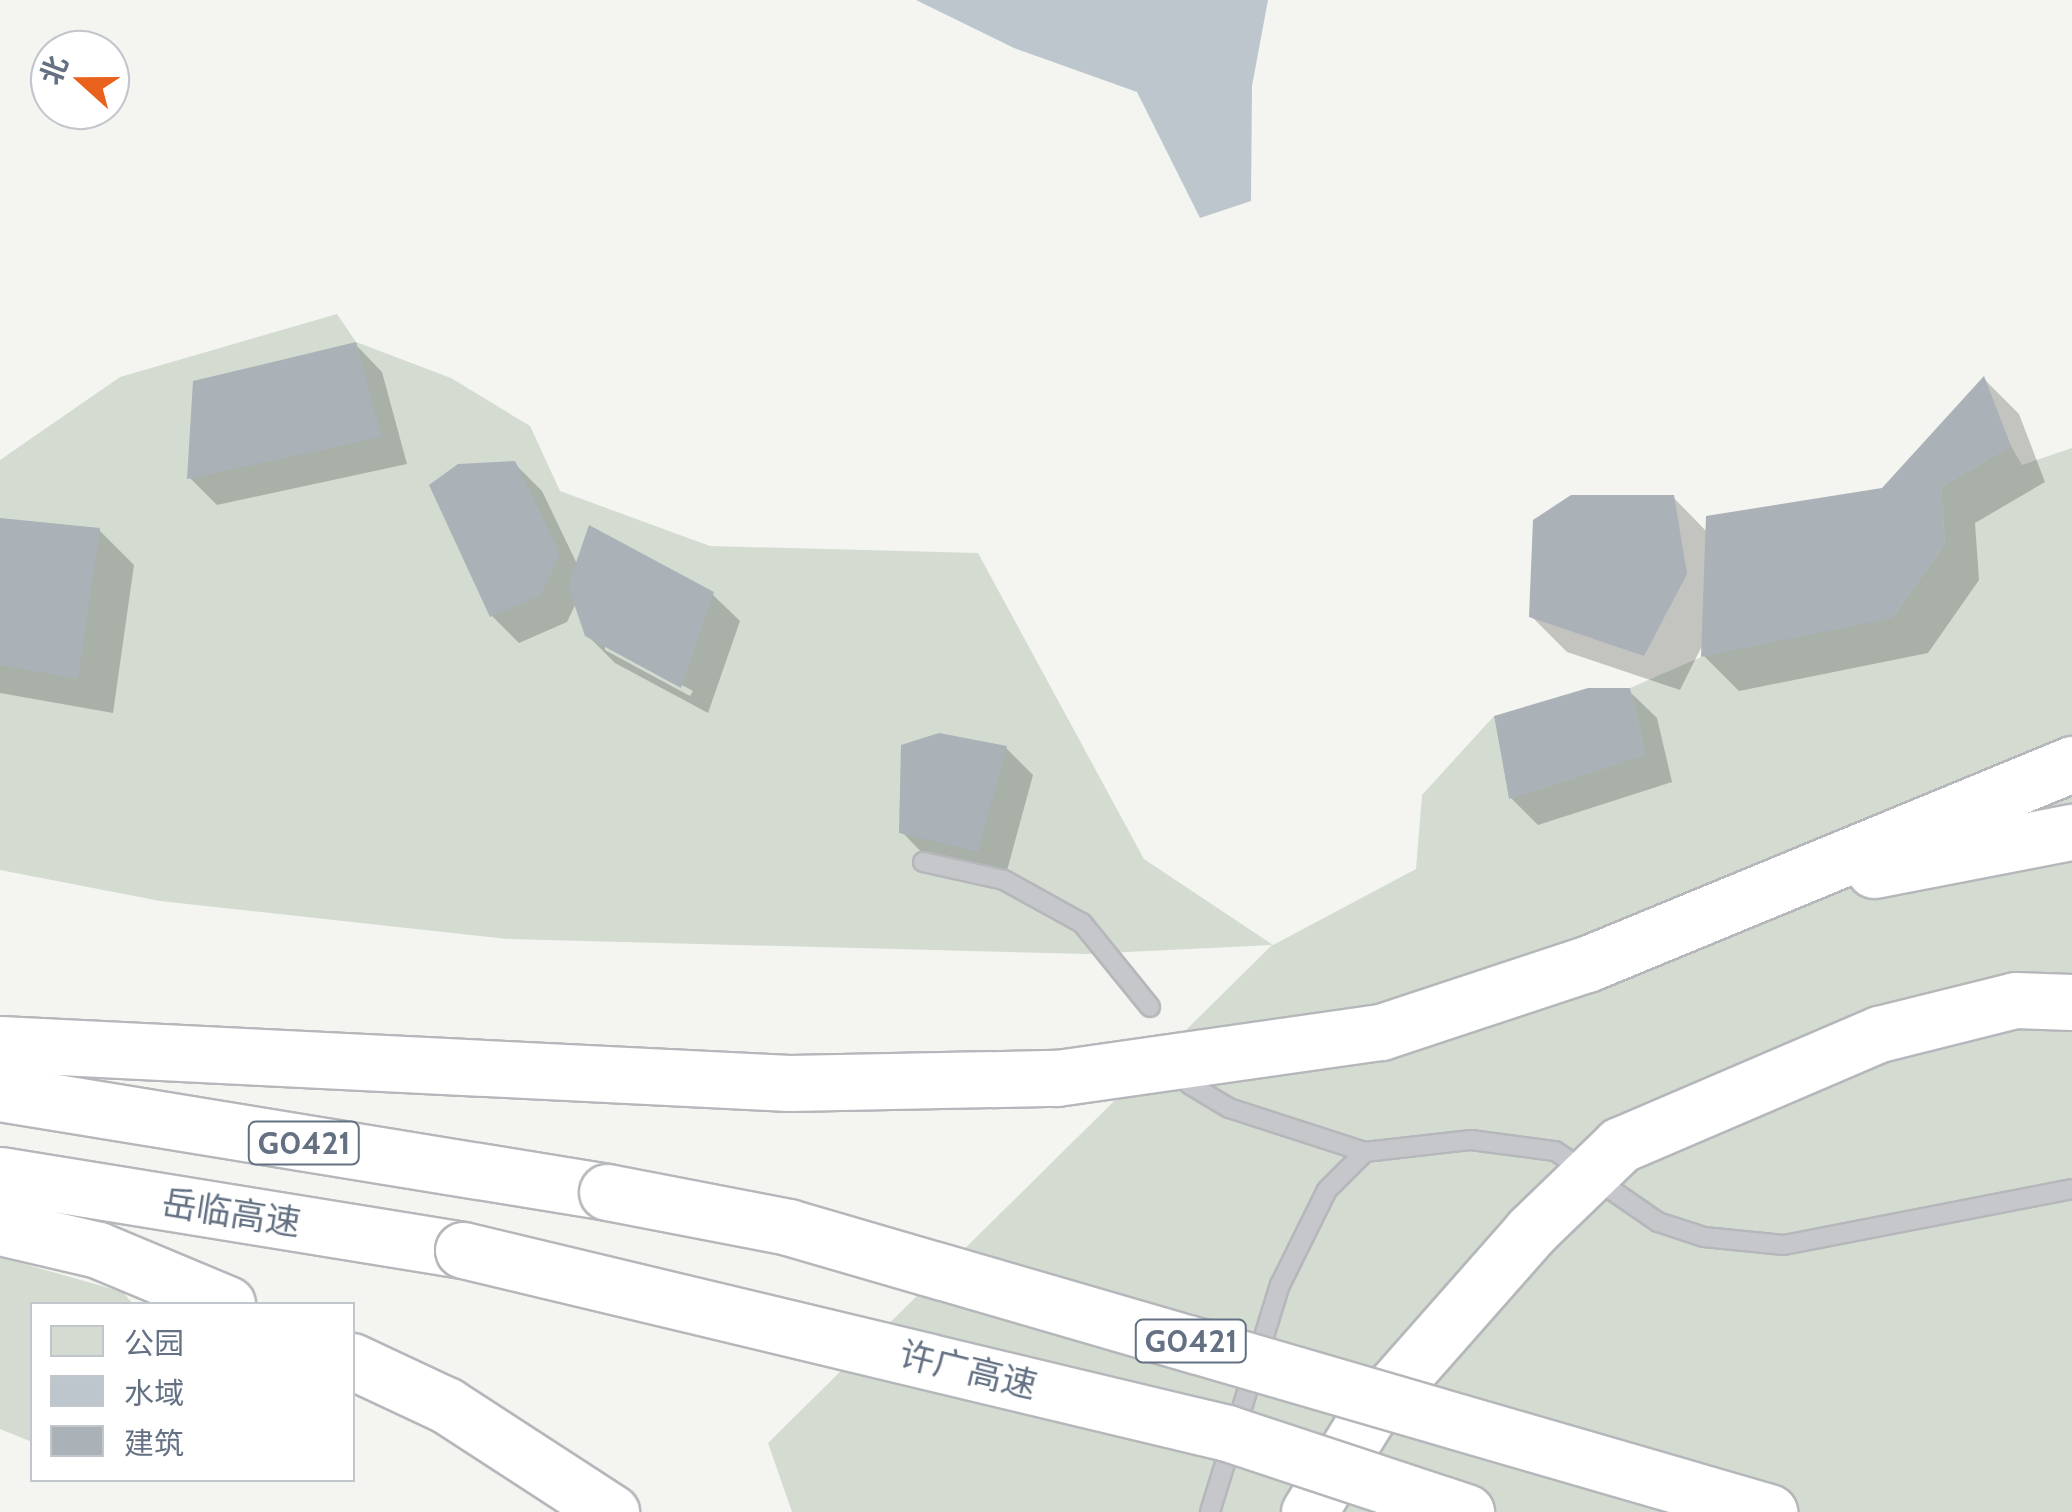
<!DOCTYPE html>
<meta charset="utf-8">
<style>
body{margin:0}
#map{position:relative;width:2072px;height:1512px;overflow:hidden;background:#f4f5f1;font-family:Cabin,"Noto Sans SC",sans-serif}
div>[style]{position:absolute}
.green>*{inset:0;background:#d4dcd2}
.water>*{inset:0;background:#bdc6cd}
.shadow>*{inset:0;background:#0003}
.building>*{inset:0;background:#aab1b7}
.roads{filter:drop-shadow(2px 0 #b5b7bb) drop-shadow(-2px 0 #b5b7bb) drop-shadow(0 2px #b5b7bb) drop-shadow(0 -2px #b5b7bb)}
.service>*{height:18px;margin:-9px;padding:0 9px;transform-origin:9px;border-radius:9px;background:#c5c7cb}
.motorway>*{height:55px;margin:-27.5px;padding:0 27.5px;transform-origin:27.5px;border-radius:27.5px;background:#fff}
.bridges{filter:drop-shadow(2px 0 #b5b7bb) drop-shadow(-2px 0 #b5b7bb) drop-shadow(0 2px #b5b7bb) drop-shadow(0 -2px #b5b7bb)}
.motorway-bridge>*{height:55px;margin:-27.5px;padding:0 27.5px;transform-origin:27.5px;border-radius:27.5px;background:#fff}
span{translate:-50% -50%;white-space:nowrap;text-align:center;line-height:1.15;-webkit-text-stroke:10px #fff;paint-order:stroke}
.shield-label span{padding:2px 8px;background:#fff;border:2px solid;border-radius:8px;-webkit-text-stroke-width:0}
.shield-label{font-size:32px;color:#637183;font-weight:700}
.street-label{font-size:35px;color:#637183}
.legend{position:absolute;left:30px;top:1302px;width:325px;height:180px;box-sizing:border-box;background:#fff;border:2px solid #c1c6cd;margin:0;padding:12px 18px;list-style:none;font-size:30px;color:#637183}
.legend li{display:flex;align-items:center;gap:20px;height:50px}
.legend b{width:50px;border:2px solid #c1c6cd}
.north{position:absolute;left:30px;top:30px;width:100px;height:100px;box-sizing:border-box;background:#fff;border:2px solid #c1c6cd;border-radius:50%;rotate:291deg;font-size:28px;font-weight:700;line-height:40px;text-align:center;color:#637183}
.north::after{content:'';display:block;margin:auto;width:35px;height:45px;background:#e9621d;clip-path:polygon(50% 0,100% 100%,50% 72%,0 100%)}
</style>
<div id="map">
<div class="green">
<i style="clip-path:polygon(337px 314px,356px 342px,451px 378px,530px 426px,560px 491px,710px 546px,978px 553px,1144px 859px,1273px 945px,1416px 869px,1422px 795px,1494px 716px,1509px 799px,1605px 768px,1644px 747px,1630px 688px,1701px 657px,1895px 614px,1945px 544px,1941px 487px,2011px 446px,2022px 465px,2072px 448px,2072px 1512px,792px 1512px,768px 1443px,1272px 945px,1086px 954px,507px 939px,160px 901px,0 870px,0 460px,120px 377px)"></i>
<i style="clip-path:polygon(0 1257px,123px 1292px,133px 1304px,32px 1304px,32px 1442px,0 1429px)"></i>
</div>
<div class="water">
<i style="clip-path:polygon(916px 0,1268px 0,1252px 86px,1251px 201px,1200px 218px,1137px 92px,1014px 48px)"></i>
</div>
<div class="shadow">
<i style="clip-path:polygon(355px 344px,382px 372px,407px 464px,217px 505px,190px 478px)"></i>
<i style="clip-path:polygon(1984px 379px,2019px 414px,2045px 482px,1975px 523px,1979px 580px,1928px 653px,1739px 691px,1704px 656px,1704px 642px,1680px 690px,1567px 652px,1531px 616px,1673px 497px,1708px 533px,1884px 491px)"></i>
<i style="clip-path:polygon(evenodd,514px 463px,542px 491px,578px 566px,712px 594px,740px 621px,708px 713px,615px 663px,587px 635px,576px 603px,567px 622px,519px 643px,492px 616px,432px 485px,514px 463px,605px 644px,693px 691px,690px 696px,605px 650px,605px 644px)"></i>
<i style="clip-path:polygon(0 520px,99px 530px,134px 565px,113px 713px,0 693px)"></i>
<i style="clip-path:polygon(1629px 691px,1657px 718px,1672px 782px,1538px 825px,1511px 798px)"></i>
<i style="clip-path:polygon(1006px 748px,1033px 775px,1005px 878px,929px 860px,902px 832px)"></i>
</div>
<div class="building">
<i style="clip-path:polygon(356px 342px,382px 437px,187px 479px,193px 381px)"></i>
<i style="clip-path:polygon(1984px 376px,2011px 446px,1941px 487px,1945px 544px,1892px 618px,1701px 657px,1706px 516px,1882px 488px)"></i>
<i style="clip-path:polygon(515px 461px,560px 554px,541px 595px,490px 617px,429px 485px,458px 464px)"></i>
<i style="clip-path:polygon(1571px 495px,1674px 495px,1687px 574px,1644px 656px,1529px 617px,1533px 520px)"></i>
<i style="clip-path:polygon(0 518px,100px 528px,78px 679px,0 665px)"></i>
<i style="clip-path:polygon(589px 525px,714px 592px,681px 688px,585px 636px,568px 586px)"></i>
<i style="clip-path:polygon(1588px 688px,1630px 688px,1646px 755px,1509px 799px,1494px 716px)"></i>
<i style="clip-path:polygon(939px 733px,1007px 746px,978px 852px,899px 833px,901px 745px)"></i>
</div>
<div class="roads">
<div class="service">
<i style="left:923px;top:862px;width:83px;rotate:12.5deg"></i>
<i style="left:1004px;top:880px;width:89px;rotate:28.9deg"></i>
<i style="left:1082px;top:923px;width:108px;rotate:51deg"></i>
<i style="left:1189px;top:1084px;width:47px;rotate:31deg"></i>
<i style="left:1229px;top:1108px;width:143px;rotate:17.9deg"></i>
<i style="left:1610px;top:1189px;width:58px;rotate:34.5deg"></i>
<i style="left:1658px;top:1222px;width:48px;rotate:18.1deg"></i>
<i style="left:1704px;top:1237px;width:80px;rotate:5.7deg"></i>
<i style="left:1784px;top:1245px;width:293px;rotate:-11deg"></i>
<i style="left:1210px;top:1512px;width:238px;rotate:-72.9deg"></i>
<i style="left:1280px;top:1285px;width:106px;rotate:-63.7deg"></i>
<i style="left:1327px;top:1190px;width:54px;rotate:-45deg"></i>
<i style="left:1365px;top:1152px;width:107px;rotate:-6.5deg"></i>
<i style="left:1471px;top:1140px;width:85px;rotate:7.5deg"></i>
<i style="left:1555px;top:1151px;width:17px;rotate:33deg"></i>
</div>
<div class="motorway">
<i style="left:1874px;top:870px;width:202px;rotate:-10.9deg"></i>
<i style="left:0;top:1044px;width:790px;rotate:2.83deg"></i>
<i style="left:789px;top:1083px;width:268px;rotate:-1.1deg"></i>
<i style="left:1057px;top:1078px;width:327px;rotate:-8.1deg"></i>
<i style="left:1381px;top:1032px;width:217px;rotate:-18.3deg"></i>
<i style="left:1587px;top:964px;width:525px;rotate:-22.41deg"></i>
<i style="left:0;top:1093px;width:615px;rotate:9.26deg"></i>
<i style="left:0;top:1175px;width:469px;rotate:9.2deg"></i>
<i style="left:0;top:1227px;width:101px;rotate:13.2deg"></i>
<i style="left:98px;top:1250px;width:140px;rotate:22.7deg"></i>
<i style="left:352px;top:1361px;width:104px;rotate:25.1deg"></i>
<i style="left:446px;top:1405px;width:197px;rotate:33deg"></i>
<i style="left:1309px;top:1512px;width:114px;rotate:-58.3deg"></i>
<i style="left:1369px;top:1415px;width:245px;rotate:-48.6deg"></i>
<i style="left:1531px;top:1231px;width:124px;rotate:-44deg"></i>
<i style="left:1620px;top:1145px;width:282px;rotate:-23.2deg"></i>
<i style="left:1879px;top:1034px;width:140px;rotate:-14deg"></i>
<i style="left:2015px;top:1000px;width:57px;rotate:2deg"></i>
</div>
</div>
<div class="bridges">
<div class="motorway-bridge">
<i style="left:607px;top:1192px;width:184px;rotate:10.9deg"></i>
<i style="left:788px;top:1227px;width:1022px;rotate:16.2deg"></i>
<i style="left:463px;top:1250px;width:786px;rotate:13.47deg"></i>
<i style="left:1227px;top:1433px;width:252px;rotate:18.3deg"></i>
</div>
</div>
<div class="shield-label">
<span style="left:304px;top:1143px">G0421</span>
<span style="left:1191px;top:1341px">G0421</span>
</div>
<div class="street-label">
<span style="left:231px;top:1213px;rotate:9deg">岳临高速</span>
<span style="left:968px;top:1370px;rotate:14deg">许广高速</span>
</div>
<ul class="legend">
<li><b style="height:28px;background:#d4dcd2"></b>公园</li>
<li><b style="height:28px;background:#bdc6cd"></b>水域</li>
<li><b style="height:28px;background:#aab1b7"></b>建筑</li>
</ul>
<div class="north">北</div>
</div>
